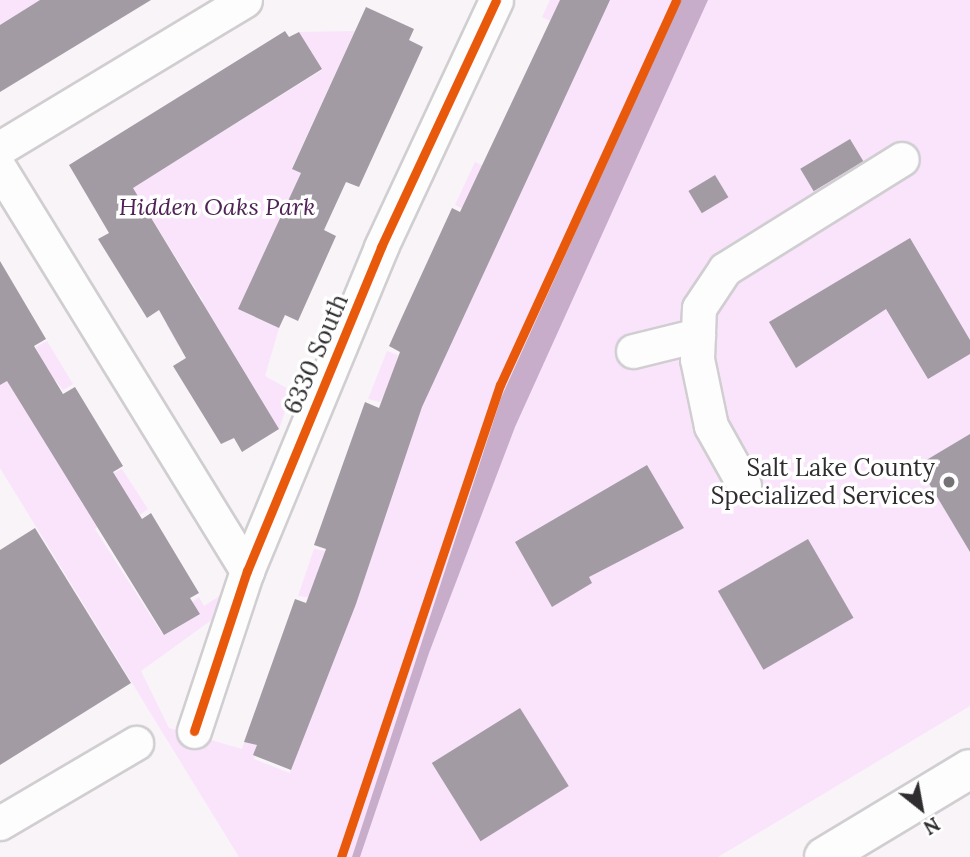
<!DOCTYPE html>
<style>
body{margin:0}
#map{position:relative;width:970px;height:857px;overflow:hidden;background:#f8f4f8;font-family:Lora,serif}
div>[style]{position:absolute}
.green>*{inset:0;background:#fae4fc}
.water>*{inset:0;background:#c7adca}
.building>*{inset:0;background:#a39ba4;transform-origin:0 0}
.roads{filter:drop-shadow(2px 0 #d0ced0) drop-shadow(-2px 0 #d0ced0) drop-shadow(0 2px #d0ced0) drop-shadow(0 -2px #d0ced0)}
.minor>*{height:33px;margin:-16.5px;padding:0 16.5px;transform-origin:16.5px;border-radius:16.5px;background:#fefdfe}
.major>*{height:38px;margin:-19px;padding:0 19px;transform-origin:19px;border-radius:19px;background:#fefdfe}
.cycleway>*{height:9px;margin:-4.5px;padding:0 4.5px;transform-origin:4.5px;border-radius:4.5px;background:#e8590c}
.dots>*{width:19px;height:19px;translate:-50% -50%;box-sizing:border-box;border:4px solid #fff;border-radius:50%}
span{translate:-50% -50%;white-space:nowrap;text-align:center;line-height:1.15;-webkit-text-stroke:7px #fff;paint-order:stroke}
.park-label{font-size:24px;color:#502356;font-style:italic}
.street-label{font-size:24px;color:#302d30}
.poi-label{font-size:24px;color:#302d30}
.right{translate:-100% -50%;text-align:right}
.north{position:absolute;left:886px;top:773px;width:70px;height:70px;-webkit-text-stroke:5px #fff;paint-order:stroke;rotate:149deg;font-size:19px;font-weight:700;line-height:28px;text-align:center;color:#302d30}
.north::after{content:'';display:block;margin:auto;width:24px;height:32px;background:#302d30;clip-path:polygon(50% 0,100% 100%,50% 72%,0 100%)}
</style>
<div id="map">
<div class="green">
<i style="clip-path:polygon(0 0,44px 0,0 27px)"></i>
<i style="clip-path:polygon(550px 0,970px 0,970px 706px,718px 857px,239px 857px,0 468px,0 366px,9px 379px,42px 360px,36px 347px,47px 341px,73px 384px,63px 390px,55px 380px,21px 400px,112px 474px,122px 469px,148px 509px,138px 516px,132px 506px,95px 529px,161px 632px,194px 612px,190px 604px,199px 597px,204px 606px,221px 595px,213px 619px,141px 671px,169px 728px,242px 749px,245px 739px,258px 742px,254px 759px,290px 773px,352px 602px,298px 596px,314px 549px,325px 551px,321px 563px,361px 576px,422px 406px,385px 393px,380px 402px,368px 399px,387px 351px,398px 355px,395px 366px,465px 210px,455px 205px,475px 162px,486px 167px,553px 22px,542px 17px)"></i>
<i style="clip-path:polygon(355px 31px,292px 168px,340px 191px,238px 309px,279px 328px,265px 376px,292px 391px,279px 429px,215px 323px,178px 345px,166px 324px,203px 301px,139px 198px,102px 221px,142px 166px,169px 165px,322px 70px,299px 32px)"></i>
</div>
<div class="water">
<i style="clip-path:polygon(680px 0,708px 0,515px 427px,429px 653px,360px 857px,352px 857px,501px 398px)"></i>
</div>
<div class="building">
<i style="clip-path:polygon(40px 0,151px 0,0 92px,0 25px)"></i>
<i style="clip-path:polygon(560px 0,610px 0,422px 407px,356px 604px,291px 770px,253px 755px,257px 745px,244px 742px,295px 599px,306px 603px,326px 549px,314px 545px,365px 402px,379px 408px,400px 352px,389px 346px,402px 317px,452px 208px,460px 212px)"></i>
<i style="clip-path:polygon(366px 7px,414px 29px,409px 40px,423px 47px,359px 187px,346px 182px,324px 230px,336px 236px,298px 321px,285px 315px,279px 328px,238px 309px,301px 173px,292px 169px)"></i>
<i style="clip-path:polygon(285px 31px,289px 37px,299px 32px,322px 69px,133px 188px,279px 429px,242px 452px,234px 438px,221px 444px,173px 366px,186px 358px,159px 310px,147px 318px,98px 239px,109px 233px,69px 165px)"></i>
<i style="left:850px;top:139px;width:26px;height:58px;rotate:59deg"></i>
<i style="left:715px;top:175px;width:26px;height:31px;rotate:59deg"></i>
<i style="clip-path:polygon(910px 238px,970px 340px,970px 354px,928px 379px,886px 309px,796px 368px,769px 322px)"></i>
<i style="clip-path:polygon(0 261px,46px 339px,34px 346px,63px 394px,75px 387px,123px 466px,113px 472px,142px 519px,151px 513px,199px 593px,190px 598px,200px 614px,164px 635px,7px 381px,0 385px)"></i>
<i style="clip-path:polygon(970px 434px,970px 552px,918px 465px)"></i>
<i style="clip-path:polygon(647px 465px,684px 528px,589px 577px,592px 583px,552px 607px,515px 542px)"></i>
<i style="clip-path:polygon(35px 528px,131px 683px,0 765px,0 550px)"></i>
<i style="left:808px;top:539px;width:91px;height:104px;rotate:60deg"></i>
<i style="left:520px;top:708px;width:92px;height:104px;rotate:58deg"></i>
</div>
<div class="roads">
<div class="minor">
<i style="left:0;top:148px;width:286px;rotate:-31.1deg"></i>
<i style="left:0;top:169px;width:472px;rotate:58.4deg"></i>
<i style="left:633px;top:351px;width:67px;rotate:-13.8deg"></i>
<i style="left:744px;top:485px;width:68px;rotate:-119.2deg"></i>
<i style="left:711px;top:426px;width:68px;rotate:-101.8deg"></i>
<i style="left:697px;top:359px;width:51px;rotate:-87.8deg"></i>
<i style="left:699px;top:308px;width:47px;rotate:-56.3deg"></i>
<i style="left:725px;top:269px;width:208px;rotate:-31.9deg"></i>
<i style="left:194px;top:731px;width:169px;rotate:-71.7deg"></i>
<i style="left:247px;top:571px;width:351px;rotate:-67.5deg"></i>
<i style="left:381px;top:247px;width:272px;rotate:-65deg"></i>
<i style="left:0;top:823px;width:158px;rotate:-30.5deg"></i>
</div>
<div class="major">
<i style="left:824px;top:857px;width:170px;rotate:-31.1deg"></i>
</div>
</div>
<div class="cycleway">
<i style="left:194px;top:731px;width:169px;rotate:-71.7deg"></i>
<i style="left:247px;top:571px;width:351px;rotate:-67.5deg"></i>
<i style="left:381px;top:247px;width:272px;rotate:-65deg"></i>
<i style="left:341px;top:857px;width:498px;rotate:-71.4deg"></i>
<i style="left:500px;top:385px;width:423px;rotate:-65.4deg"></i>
</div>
<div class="dots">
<i style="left:949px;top:482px;background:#767376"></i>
</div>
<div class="park-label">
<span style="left:217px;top:207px">Hidden Oaks Park</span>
</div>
<div class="street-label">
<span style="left:316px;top:354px;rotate:-67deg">6330 South</span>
</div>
<div class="poi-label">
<span class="right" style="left:935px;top:482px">Salt Lake County<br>Specialized Services</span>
</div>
<div class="north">N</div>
</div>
